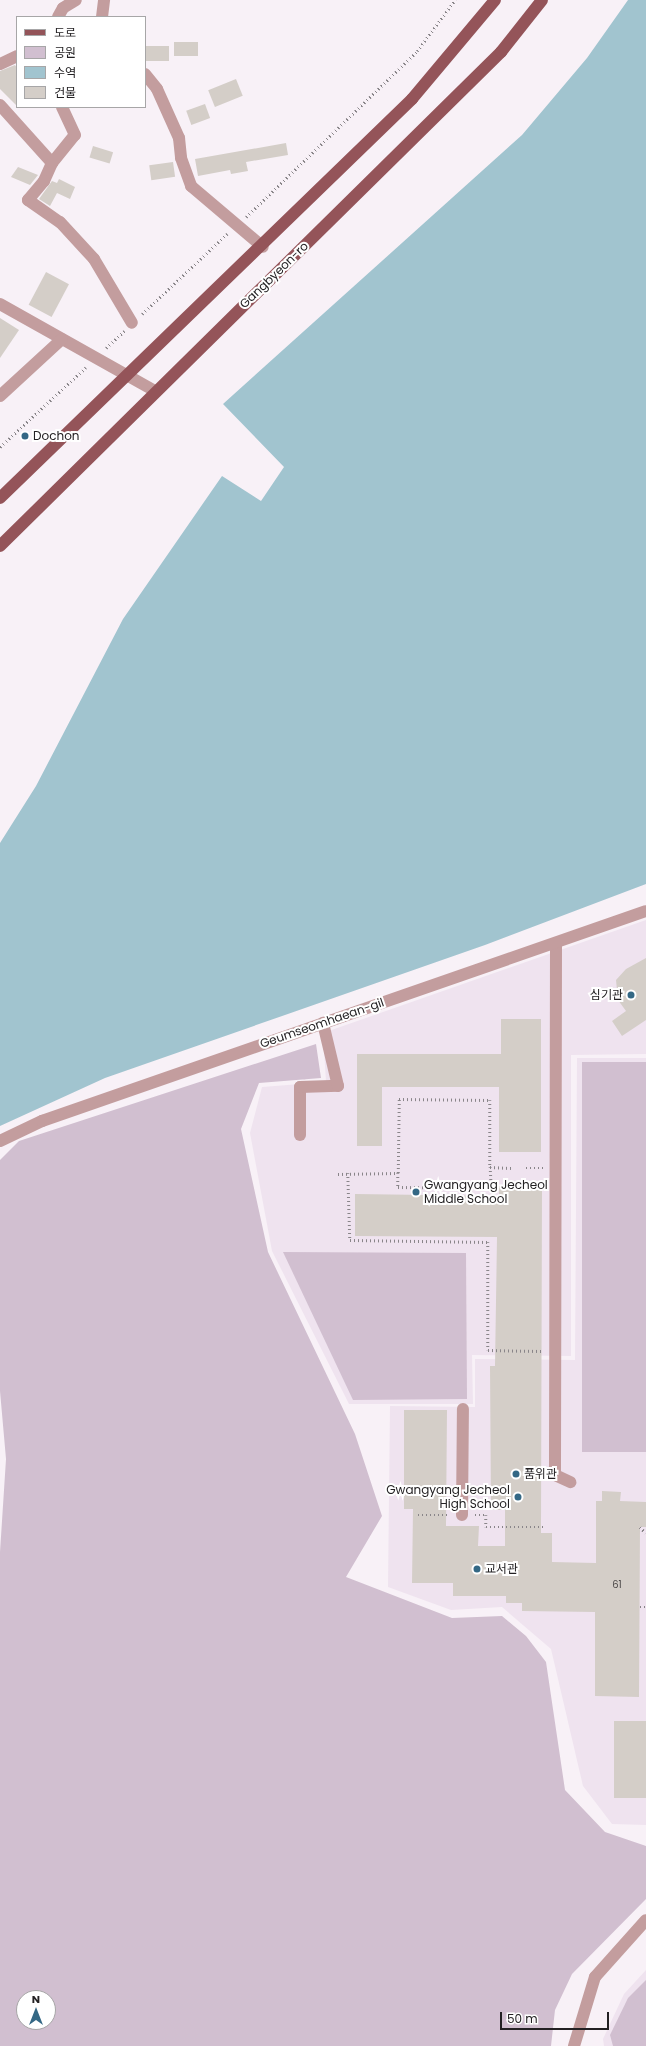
<!DOCTYPE html>
<meta charset="utf-8">
<style>
body{margin:0}
#map{position:relative;width:646px;height:2046px;overflow:hidden;background:#f8f1f7;font-family:Poppins,"Noto Sans KR",sans-serif}
div>[style]{position:absolute}
.built>*{inset:0;background:#efe3ef}
.green>*{inset:0;background:#d1bfd0;transform-origin:0 0}
.water>*{inset:0;background:#a1c4cf}
.building>*{inset:0;background:#d4cec8;transform-origin:0 0}
.path>*{height:2.5px;margin-top:-1.25px;transform-origin:0;background:repeating-linear-gradient(90deg,#898589 0 1px,transparent 0 4px)}
.minor>*{height:12px;margin:-6px;padding:0 6px;transform-origin:6px;border-radius:6px;background:#c39d9e}
.major>*{height:12px;margin:-6px;padding:0 6px;transform-origin:6px;border-radius:6px;background:#945459}
.dots>*{width:11px;height:11px;translate:-50% -50%;box-sizing:border-box;border:2px solid #fff;border-radius:50%}
span{translate:-50% -50%;white-space:nowrap;text-align:center;line-height:1.15;-webkit-text-stroke:4px #fff;paint-order:stroke}
.number-label{font-size:10px;color:#4f4c4c}
.number-label span{-webkit-text-stroke-width:0}
.street-label{font-size:12px;color:#232123}
.poi-label{font-size:12px;color:#232123}
.left{translate:0 -50%;text-align:left}
.right{translate:-100% -50%;text-align:right}
.legend{position:absolute;left:16px;top:16px;width:130px;height:92px;box-sizing:border-box;background:#fff;border:1px solid #a7a6a7;margin:0;padding:5px 7px;list-style:none;font-size:12px;color:#232123}
.legend li{display:flex;align-items:center;gap:8px;height:20px}
.legend b{width:20px;border:1px solid #a7a6a7}
.north{position:absolute;left:16px;top:1990px;width:40px;height:40px;box-sizing:border-box;background:#fff;border:1px solid #a7a6a7;border-radius:50%;rotate:0deg;font-size:11px;font-weight:700;line-height:16px;text-align:center;color:#232123}
.north::after{content:'';display:block;margin:auto;width:14px;height:18px;background:#346885;clip-path:polygon(50% 0,100% 100%,50% 72%,0 100%)}
.scale{position:absolute;left:500px;top:2012px;width:109px;height:18px;box-sizing:border-box;border:2px solid #232123;border-top:0;padding-left:5px;font-size:12px;line-height:14px;white-space:nowrap;color:#232123;-webkit-text-stroke:3px #fff;paint-order:stroke}
</style>
<div id="map">
<div class="built">
<i style="clip-path:polygon(646px 920px,646px 1054px,571px 1055px,571px 1356px,472px 1355px,473px 1404px,349px 1404px,272px 1251px,250px 1133px,262px 1087px,326px 1082px,323px 1033px)"></i>
<i style="clip-path:polygon(577px 1058px,646px 1058px,646px 1825px,612px 1824px,583px 1786px,551px 1649px,502px 1607px,451px 1610px,388px 1587px,390px 1406px,475px 1407px,475px 1359px,575px 1360px)"></i>
<i style="clip-path:polygon(646px 1970px,646px 2046px,604px 2046px,603px 2039px,624px 1994px)"></i>
</div>
<div class="green">
<i style="clip-path:polygon(evenodd,316px 1044px,321px 1078px,259px 1083px,241px 1129px,268px 1252px,355px 1434px,382px 1516px,346px 1577px,452px 1618px,502px 1616px,526px 1636px,546px 1662px,565px 1790px,605px 1832px,646px 1846px,646px 1899px,572px 1974px,555px 2010px,551px 2046px,0 2046px,0 1552px,6px 1459px,0 1391px,0 1160px,19px 1141px,316px 1044px,24px 1998px,48px 1998px,48px 2022px,24px 2022px,24px 1998px)"></i>
<i style="left:582px;top:1062px;width:64px;height:390px"></i>
<i style="clip-path:polygon(283px 1252px,466px 1253px,467px 1399px,353px 1400px)"></i>
<i style="clip-path:polygon(646px 1980px,646px 2046px,613px 2046px,610px 2035px,628px 1998px)"></i>
</div>
<div class="water">
<i style="clip-path:polygon(628px 0,646px 0,646px 884px,485px 945px,105px 1078px,0 1126px,0 843px,36px 786px,123px 619px,222px 476px,261px 501px,284px 467px,223px 404px,522px 135px,587px 58px)"></i>
</div>
<div class="building">
<i style="left:174px;top:42px;width:24px;height:14px"></i>
<i style="left:169px;top:46px;width:15px;height:24px;rotate:90deg"></i>
<i style="clip-path:polygon(15px 65px,17px 68px,17px 106px,0 89px,0 71px)"></i>
<i style="left:236px;top:79px;width:18px;height:30px;rotate:68deg"></i>
<i style="left:205px;top:104px;width:15px;height:20px;rotate:70deg"></i>
<i style="clip-path:polygon(286px 143px,288px 155px,246px 162px,248px 171px,231px 174px,230px 170px,198px 176px,195px 159px)"></i>
<i style="left:93px;top:146px;width:21px;height:12px;rotate:17deg"></i>
<i style="left:173px;top:162px;width:15px;height:24px;rotate:82deg"></i>
<i style="clip-path:polygon(18px 167px,38px 175px,30px 185px,11px 177px)"></i>
<i style="clip-path:polygon(59px 179px,75px 187px,70px 199px,57px 193px,50px 206px,39px 199px,52px 181px,57px 183px)"></i>
<i style="left:46px;top:272px;width:26px;height:37px;rotate:28deg"></i>
<i style="clip-path:polygon(0 318px,19px 330px,0 358px)"></i>
<i style="clip-path:polygon(646px 958px,646px 1020px,622px 1036px,612px 1021px,626px 1011px,618px 1000px,616px 980px,626px 969px)"></i>
<i style="clip-path:polygon(501px 1019px,541px 1019px,541px 1152px,499px 1152px,499px 1087px,382px 1087px,382px 1146px,357px 1146px,357px 1054px,501px 1054px)"></i>
<i style="clip-path:polygon(499px 1186px,542px 1186px,541px 1533px,552px 1533px,552px 1562px,596px 1563px,596px 1501px,602px 1501px,602px 1491px,621px 1492px,620px 1501px,646px 1502px,646px 1527px,640px 1527px,639px 1697px,595px 1696px,595px 1612px,522px 1611px,522px 1603px,506px 1603px,506px 1596px,453px 1596px,453px 1583px,412px 1583px,413px 1509px,404px 1509px,404px 1410px,447px 1410px,446px 1526px,479px 1526px,478px 1546px,505px 1546px,505px 1510px,491px 1510px,490px 1366px,495px 1366px,497px 1237px,355px 1236px,355px 1194px,499px 1196px)"></i>
<i style="left:614px;top:1721px;width:32px;height:77px"></i>
</div>
<div class="path">
<i style="left:246px;top:217px;width:238px;rotate:-44.1deg"></i>
<i style="left:417px;top:51px;width:64px;rotate:-53.3deg"></i>
<i style="left:142px;top:314px;width:117px;rotate:-43.3deg"></i>
<i style="left:106px;top:348px;width:25px;rotate:-43deg"></i>
<i style="left:0;top:447px;width:117px;rotate:-42.9deg"></i>
<i style="left:526px;top:1168px;width:17px"></i>
<i style="left:348px;top:1173px;width:67px;rotate:88.3deg"></i>
<i style="left:350px;top:1240px;width:138px;rotate:0.8deg"></i>
<i style="left:488px;top:1242px;width:108px;rotate:90deg"></i>
<i style="left:488px;top:1350px;width:54px;rotate:1.1deg"></i>
<i style="left:398px;top:1173px;width:14px;rotate:90deg"></i>
<i style="left:398px;top:1187px;width:93px;rotate:0.6deg"></i>
<i style="left:491px;top:1188px;width:21px;rotate:-93deg"></i>
<i style="left:338px;top:1174px;width:60px;rotate:-1deg"></i>
<i style="left:398px;top:1173px;width:74px;rotate:-89.2deg"></i>
<i style="left:399px;top:1099px;width:91px;rotate:0.6deg"></i>
<i style="left:490px;top:1100px;width:67px;rotate:90deg"></i>
<i style="left:490px;top:1167px;width:21px;rotate:3deg"></i>
<i style="left:418px;top:1515px;width:32px"></i>
<i style="left:475px;top:1515px;width:11px"></i>
<i style="left:486px;top:1515px;width:12px;rotate:90deg"></i>
<i style="left:486px;top:1527px;width:57px"></i>
<i style="left:640px;top:1527px;width:8px;rotate:45deg"></i>
<i style="left:640px;top:1607px;width:6px"></i>
</div>
<div class="minor">
<i style="left:58px;top:17px;width:10px;rotate:-61deg"></i>
<i style="left:63px;top:8px;width:15px;rotate:-32deg"></i>
<i style="left:102px;top:17px;width:17px;rotate:-83deg"></i>
<i style="left:0;top:64px;width:19px;rotate:-25deg"></i>
<i style="left:145px;top:74px;width:19px;rotate:51deg"></i>
<i style="left:157px;top:89px;width:54px;rotate:65.8deg"></i>
<i style="left:179px;top:138px;width:20px;rotate:84deg"></i>
<i style="left:181px;top:158px;width:30px;rotate:70deg"></i>
<i style="left:191px;top:186px;width:94px;rotate:40.3deg"></i>
<i style="left:0;top:105px;width:78px;rotate:48.1deg"></i>
<i style="left:52px;top:163px;width:20px;rotate:114deg"></i>
<i style="left:44px;top:181px;width:25px;rotate:130deg"></i>
<i style="left:28px;top:200px;width:39px;rotate:35deg"></i>
<i style="left:60px;top:222px;width:50px;rotate:47.4deg"></i>
<i style="left:94px;top:259px;width:74px;rotate:59.3deg"></i>
<i style="left:52px;top:163px;width:36px;rotate:-51deg"></i>
<i style="left:75px;top:135px;width:31px;rotate:-115deg"></i>
<i style="left:0;top:304px;width:178px;rotate:29.3deg"></i>
<i style="left:0;top:396px;width:84px;rotate:-42.6deg"></i>
<i style="left:556px;top:945px;width:530px;rotate:90.11deg"></i>
<i style="left:555px;top:1475px;width:17px;rotate:25deg"></i>
<i style="left:300px;top:1135px;width:48px;rotate:-90deg"></i>
<i style="left:300px;top:1087px;width:38px;rotate:-2deg"></i>
<i style="left:338px;top:1086px;width:65px;rotate:-103.4deg"></i>
<i style="left:0;top:1141px;width:47px;rotate:-25.5deg"></i>
<i style="left:42px;top:1121px;width:639px;rotate:-19.17deg"></i>
<i style="left:462px;top:1515px;width:106px;rotate:-89.5deg"></i>
<i style="left:574px;top:2046px;width:72px;rotate:-73.1deg"></i>
<i style="left:595px;top:1977px;width:76px;rotate:-48.2deg"></i>
</div>
<div class="major">
<i style="left:0;top:498px;width:574px;rotate:-44.08deg"></i>
<i style="left:412px;top:99px;width:129px;rotate:-50deg"></i>
<i style="left:0;top:546px;width:704px;rotate:-44.6deg"></i>
<i style="left:501px;top:52px;width:66px;rotate:-51.7deg"></i>
</div>
<div class="dots">
<i style="left:25px;top:436px;background:#346885"></i>
<i style="left:631px;top:995px;background:#346885"></i>
<i style="left:416px;top:1192px;background:#346885"></i>
<i style="left:516px;top:1474px;background:#346885"></i>
<i style="left:518px;top:1497px;background:#346885"></i>
<i style="left:477px;top:1569px;background:#346885"></i>
</div>
<div class="number-label">
<span style="left:617px;top:1585px">61</span>
</div>
<div class="street-label">
<span style="left:274px;top:275px;rotate:-44deg">Gangbyeon-ro</span>
<span style="left:322px;top:1023px;rotate:-19deg">Geumseomhaean-gil</span>
</div>
<div class="poi-label">
<span class="left" style="left:33px;top:436px">Dochon</span>
<span class="right" style="left:623px;top:995px">심기관</span>
<span class="left" style="left:424px;top:1192px">Gwangyang Jecheol<br>Middle School</span>
<span class="left" style="left:524px;top:1474px">품위관</span>
<span class="right" style="left:510px;top:1497px">Gwangyang Jecheol<br>High School</span>
<span class="left" style="left:485px;top:1569px">교서관</span>
</div>
<ul class="legend">
<li><b style="height:5px;background:#945459"></b>도로</li>
<li><b style="height:11px;background:#d1bfd0"></b>공원</li>
<li><b style="height:11px;background:#a1c4cf"></b>수역</li>
<li><b style="height:11px;background:#d4cec8"></b>건물</li>
</ul>
<div class="north">N</div>
<div class="scale">50 m</div>
</div>
